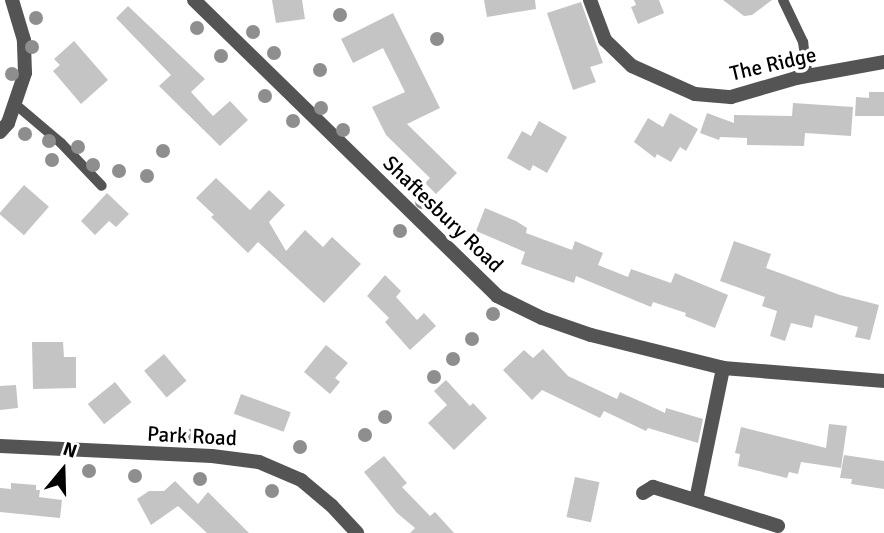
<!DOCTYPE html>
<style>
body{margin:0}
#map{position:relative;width:884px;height:533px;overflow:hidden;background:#fff;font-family:Signika,sans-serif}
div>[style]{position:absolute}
.building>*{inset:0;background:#c4c4c4;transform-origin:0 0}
.service>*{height:10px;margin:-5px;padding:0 5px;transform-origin:5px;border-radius:5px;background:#545454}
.minor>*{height:14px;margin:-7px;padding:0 7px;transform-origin:7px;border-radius:7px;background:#545454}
.tertiary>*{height:14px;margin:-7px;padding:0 7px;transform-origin:7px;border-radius:7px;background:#545454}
.trees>*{width:14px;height:14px;margin:-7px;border-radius:50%;background:#8e8e8e}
span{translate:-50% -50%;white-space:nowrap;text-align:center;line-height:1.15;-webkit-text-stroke:7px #fff;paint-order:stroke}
.street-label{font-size:21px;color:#000}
.north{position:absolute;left:28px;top:435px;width:70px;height:70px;-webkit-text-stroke:5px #fff;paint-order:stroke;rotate:19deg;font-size:19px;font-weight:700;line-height:28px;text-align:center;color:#000}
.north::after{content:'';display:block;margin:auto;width:24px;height:32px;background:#000;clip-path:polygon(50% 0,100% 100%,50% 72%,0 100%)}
</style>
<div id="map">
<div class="building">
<i style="clip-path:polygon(272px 0,302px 0,305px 19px,276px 23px)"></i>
<i style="clip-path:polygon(484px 0,535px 0,536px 9px,487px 17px)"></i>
<i style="clip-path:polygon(634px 0,659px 0,664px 13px,638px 24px,631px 7px,636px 5px)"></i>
<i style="clip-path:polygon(723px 0,772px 0,752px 15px,744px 16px)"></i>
<i style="clip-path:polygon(581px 2px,603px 63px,590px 67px,596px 82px,573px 90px,547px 13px)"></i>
<i style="clip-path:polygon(128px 6px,205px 79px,191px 92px,213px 116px,230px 101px,248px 120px,220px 146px,159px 86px,171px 75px,116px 18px)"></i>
<i style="clip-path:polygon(393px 13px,440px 108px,407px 124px,457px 173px,436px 194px,425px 183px,430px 178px,386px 135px,372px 107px,405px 92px,383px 48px,353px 63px,341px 39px)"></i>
<i style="clip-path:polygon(74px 41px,108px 80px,81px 104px,53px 71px,60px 65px,54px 59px)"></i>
<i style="clip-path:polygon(869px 92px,884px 92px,884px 116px,855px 116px,856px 97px,869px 98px)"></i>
<i style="clip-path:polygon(793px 103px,853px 107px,851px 136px,805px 133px,804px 146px,747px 145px,747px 138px,720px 137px,719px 140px,700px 133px,707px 113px,734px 123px,734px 115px,792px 116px)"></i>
<i style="clip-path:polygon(670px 113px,698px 129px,686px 151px,680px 147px,671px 162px,657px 154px,655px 158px,634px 142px,648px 118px,663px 127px)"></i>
<i style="clip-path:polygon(539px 121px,567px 137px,547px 173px,533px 165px,530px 171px,507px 158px,522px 131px,531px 136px)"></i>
<i style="clip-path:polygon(216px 178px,250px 210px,269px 190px,285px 205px,269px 222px,286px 251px,305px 230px,323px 247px,332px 237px,361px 264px,324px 303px,258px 242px,248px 253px,211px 217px,214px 215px,196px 198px)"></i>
<i style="left:24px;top:185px;width:33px;height:38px;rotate:41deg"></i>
<i style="clip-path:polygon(107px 193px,129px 214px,116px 227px,109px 221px,95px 235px,81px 221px)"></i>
<i style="clip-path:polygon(485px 208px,516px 221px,527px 228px,526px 233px,572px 250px,575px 241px,603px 253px,598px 265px,628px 277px,631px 269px,671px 283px,675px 273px,728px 295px,715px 328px,685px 316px,686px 313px,653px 302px,651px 307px,576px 276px,574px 283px,521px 264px,525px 252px,476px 231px)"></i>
<i style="clip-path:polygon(734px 241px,771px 254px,766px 268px,840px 295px,879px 305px,870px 340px,855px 337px,858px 327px,815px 315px,812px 328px,791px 323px,785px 341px,770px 336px,777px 311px,762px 306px,765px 297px,720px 281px)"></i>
<i style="clip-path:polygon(385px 275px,401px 291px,396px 297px,417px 320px,424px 313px,436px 326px,410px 350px,385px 322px,389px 318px,367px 296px)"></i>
<i style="clip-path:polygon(32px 342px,63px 342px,64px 357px,76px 357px,76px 388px,33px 389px)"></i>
<i style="clip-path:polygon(326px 345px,348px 363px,335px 378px,340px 382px,330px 394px,304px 372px)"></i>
<i style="clip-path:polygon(543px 349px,568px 376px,617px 399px,620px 392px,665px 413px,666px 408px,703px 419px,698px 443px,648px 428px,646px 431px,604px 411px,600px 418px,542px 390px,532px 400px,503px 370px,524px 350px,533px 358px)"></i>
<i style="left:164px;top:354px;width:35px;height:26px;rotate:50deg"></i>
<i style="clip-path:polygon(446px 380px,470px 406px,473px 403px,487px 418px,454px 450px,428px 423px,447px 405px,434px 391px)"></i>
<i style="left:115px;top:382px;width:26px;height:35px;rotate:51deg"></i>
<i style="clip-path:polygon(16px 385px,18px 408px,0 410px,0 386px)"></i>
<i style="left:241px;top:394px;width:53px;height:21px;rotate:20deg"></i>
<i style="clip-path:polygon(829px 424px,847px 426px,841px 468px,801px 462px,798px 474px,789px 472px,787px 478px,738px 466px,740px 454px,735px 453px,741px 427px,826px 448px)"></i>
<i style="clip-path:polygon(844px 455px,884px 461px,884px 489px,851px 484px,852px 479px,840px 478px)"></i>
<i style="clip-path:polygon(384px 456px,407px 483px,402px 487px,430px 516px,435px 512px,454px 533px,410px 533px,415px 528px,397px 513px,364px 472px)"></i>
<i style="left:575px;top:477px;width:25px;height:41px;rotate:12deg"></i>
<i style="clip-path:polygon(175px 481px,198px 504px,208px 492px,249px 533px,207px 533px,178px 506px,151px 525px,137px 499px,149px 491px,164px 491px)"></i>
<i style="clip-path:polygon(11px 483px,36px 485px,36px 490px,40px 490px,39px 497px,62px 500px,60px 518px,0 512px,0 488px,11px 489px)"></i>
</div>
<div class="service">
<i style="left:783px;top:0;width:47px;rotate:64.5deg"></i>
<i style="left:803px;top:42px;width:34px;rotate:82deg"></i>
<i style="left:15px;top:104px;width:60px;rotate:40.3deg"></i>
<i style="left:61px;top:143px;width:59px;rotate:46.4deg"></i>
</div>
<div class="minor">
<i style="left:194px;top:0;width:424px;rotate:44.3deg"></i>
<i style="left:497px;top:296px;width:50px;rotate:26.1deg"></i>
<i style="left:542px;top:318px;width:52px;rotate:19.1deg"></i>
<i style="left:591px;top:335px;width:136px;rotate:14deg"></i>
<i style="left:723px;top:368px;width:162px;rotate:4.6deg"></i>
<i style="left:590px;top:0;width:43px;rotate:69.4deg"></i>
<i style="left:605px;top:40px;width:37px;rotate:44deg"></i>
<i style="left:632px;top:66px;width:69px;rotate:24deg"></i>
<i style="left:695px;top:94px;width:36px;rotate:5deg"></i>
<i style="left:731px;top:97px;width:68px;rotate:-16.3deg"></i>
<i style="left:796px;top:78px;width:89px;rotate:-10.3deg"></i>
<i style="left:0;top:446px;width:212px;rotate:2.7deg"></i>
<i style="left:212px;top:456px;width:47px;rotate:7.3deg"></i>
<i style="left:259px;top:462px;width:46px;rotate:23.2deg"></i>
<i style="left:301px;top:480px;width:40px;rotate:40deg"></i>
<i style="left:332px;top:506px;width:37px;rotate:47deg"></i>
<i style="left:643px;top:493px;width:12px;rotate:-31deg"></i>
<i style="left:653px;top:487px;width:131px;rotate:17.3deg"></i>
<i style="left:696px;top:500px;width:135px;rotate:-78.4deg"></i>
</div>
<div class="tertiary">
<i style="left:0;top:132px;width:12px;rotate:-48deg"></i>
<i style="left:8px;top:123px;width:53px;rotate:-71.2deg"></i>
<i style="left:25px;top:73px;width:33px;rotate:-92deg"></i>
<i style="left:24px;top:40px;width:42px;rotate:-106.7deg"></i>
</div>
<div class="trees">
<i style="left:340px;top:15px"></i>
<i style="left:36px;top:18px"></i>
<i style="left:197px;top:28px"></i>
<i style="left:253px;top:32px"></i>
<i style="left:437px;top:39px"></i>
<i style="left:32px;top:47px"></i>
<i style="left:274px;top:53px"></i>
<i style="left:221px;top:56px"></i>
<i style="left:320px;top:70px"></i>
<i style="left:12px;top:74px"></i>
<i style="left:265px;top:96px"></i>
<i style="left:321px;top:108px"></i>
<i style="left:293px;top:121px"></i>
<i style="left:343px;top:130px"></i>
<i style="left:25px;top:134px"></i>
<i style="left:49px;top:141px"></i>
<i style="left:78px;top:147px"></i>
<i style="left:163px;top:151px"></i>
<i style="left:52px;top:160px"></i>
<i style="left:93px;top:165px"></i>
<i style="left:119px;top:171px"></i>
<i style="left:147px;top:176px"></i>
<i style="left:402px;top:179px"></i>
<i style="left:422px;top:202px"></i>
<i style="left:400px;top:231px"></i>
<i style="left:493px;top:314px"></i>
<i style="left:472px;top:339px"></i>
<i style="left:453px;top:359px"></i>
<i style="left:434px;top:377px"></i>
<i style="left:385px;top:417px"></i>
<i style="left:365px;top:435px"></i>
<i style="left:191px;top:436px"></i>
<i style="left:300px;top:447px"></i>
<i style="left:89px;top:471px"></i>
<i style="left:135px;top:476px"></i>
<i style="left:200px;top:479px"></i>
<i style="left:272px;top:491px"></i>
</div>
<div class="street-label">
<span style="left:773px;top:64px;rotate:-13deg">The Ridge</span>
<span style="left:443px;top:214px;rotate:44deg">Shaftesbury Road</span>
<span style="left:192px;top:436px;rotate:3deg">Park Road</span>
</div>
<div class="north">N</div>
</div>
